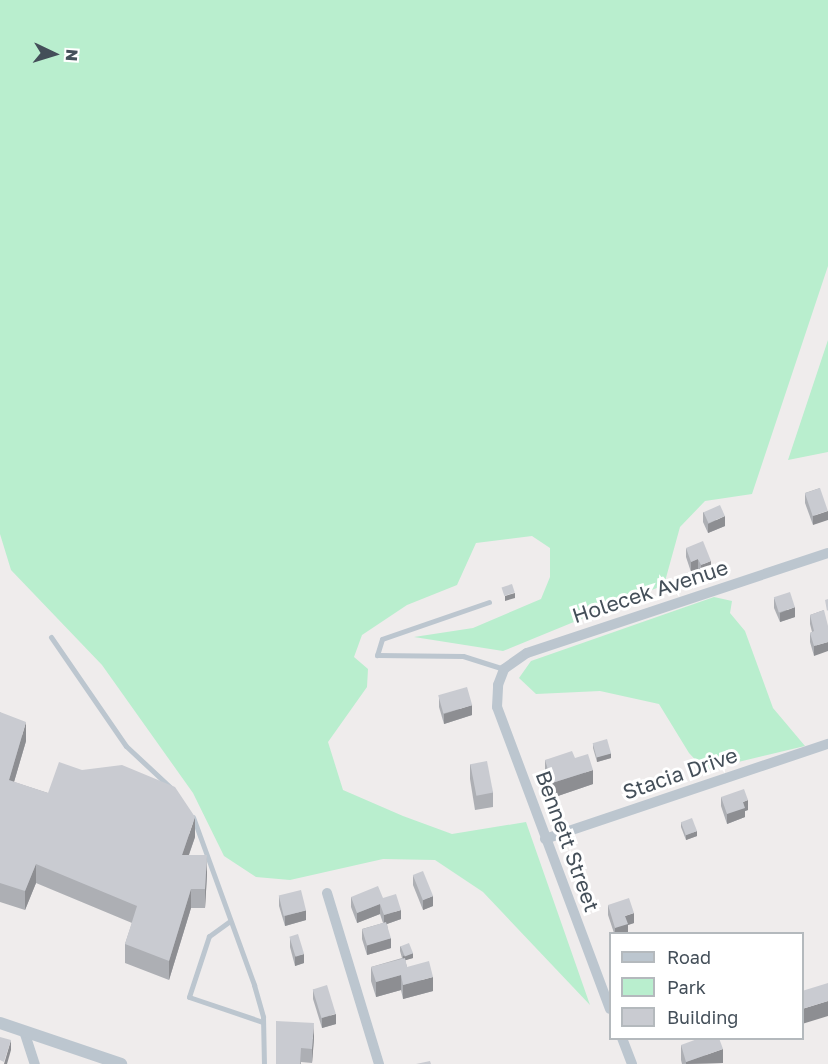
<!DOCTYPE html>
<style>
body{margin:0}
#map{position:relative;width:828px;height:1064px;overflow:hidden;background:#efecec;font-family:"Golos Text",sans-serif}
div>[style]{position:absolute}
.green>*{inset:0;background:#b9eece}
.service>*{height:5px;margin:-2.5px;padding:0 2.5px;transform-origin:2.5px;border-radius:2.5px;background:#bcc6cf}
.minor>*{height:10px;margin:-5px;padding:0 5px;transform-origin:5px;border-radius:5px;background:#bcc6cf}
.tertiary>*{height:12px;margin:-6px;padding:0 6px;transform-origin:6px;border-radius:6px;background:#bcc6cf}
.wall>*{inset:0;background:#adafb4}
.shaded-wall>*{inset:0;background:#8d8e92}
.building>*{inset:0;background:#c9cbd1;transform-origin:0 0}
span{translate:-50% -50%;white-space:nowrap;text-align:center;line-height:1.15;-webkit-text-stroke:6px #fff;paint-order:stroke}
.street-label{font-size:21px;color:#444f59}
.legend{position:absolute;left:609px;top:932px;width:195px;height:108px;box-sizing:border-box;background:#fff;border:2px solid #b4b9bd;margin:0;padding:8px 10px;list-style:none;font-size:18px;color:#444f59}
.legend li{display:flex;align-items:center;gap:12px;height:30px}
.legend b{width:30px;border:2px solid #b4b9bd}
.north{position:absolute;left:24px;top:24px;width:60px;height:60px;-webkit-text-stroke:4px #fff;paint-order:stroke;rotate:94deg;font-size:16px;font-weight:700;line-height:24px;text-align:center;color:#444f59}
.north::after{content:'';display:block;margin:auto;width:21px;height:27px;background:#444f59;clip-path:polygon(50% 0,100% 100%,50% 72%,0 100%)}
</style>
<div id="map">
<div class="green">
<i style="clip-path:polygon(0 0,828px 0,828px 266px,752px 494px,705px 501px,680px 527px,664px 585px,503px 651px,414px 637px,473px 628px,541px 599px,550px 577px,550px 548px,532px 536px,476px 543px,457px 585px,407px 605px,362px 635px,354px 657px,368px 669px,367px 687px,328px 742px,343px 790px,403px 816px,452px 834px,526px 822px,590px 1005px,483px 892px,435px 860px,383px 859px,290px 880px,256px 877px,224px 856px,193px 793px,102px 665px,11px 570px,0 534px)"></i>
<i style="clip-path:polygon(828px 340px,828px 452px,788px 460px)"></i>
<i style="clip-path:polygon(714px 597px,732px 601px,730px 613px,745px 631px,773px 708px,805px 746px,705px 770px,689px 753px,659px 704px,600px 691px,536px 694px,519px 678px,531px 661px)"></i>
</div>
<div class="service">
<i style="left:489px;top:602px;width:113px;rotate:160.9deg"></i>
<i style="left:382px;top:639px;width:17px;rotate:107deg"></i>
<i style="left:377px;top:655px;width:86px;rotate:0.7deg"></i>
<i style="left:463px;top:656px;width:43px;rotate:17.6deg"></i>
<i style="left:51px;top:637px;width:132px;rotate:55.5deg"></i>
<i style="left:126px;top:746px;width:62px;rotate:43deg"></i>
<i style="left:193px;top:817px;width:179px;rotate:70deg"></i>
<i style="left:254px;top:985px;width:33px;rotate:74deg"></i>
<i style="left:263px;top:1017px;width:47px;rotate:88.8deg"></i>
<i style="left:230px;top:921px;width:26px;rotate:144deg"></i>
<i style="left:209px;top:936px;width:64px;rotate:108.2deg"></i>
<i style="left:189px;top:997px;width:78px;rotate:18.7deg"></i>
</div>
<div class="minor">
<i style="left:545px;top:839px;width:299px;rotate:-18.6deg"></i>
<i style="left:327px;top:893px;width:179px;rotate:73.1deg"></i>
<i style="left:610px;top:1009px;width:322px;rotate:-110.5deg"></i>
<i style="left:497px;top:707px;width:22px;rotate:-87deg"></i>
<i style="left:498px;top:685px;width:17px;rotate:-69deg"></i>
<i style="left:504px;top:669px;width:28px;rotate:-35deg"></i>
<i style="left:527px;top:653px;width:317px;rotate:-18.4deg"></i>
<i style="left:24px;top:1031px;width:35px;rotate:72deg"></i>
<i style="left:622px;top:1038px;width:28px;rotate:69deg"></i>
</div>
<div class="tertiary">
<i style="left:0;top:1023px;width:128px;rotate:18.7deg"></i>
</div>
<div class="wall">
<i style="clip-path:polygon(820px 488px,813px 525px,805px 503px,805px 493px)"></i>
<i style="clip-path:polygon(703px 512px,725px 526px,708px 533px,703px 522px)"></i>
<i style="clip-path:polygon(686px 548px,711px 571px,701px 574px,698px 569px,691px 572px,686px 557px)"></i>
<i style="clip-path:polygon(774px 598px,795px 617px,780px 622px,774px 608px)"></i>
<i style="clip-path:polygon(824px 610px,814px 656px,810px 642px,810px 633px,812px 632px,810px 624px,810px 615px)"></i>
<i style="clip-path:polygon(439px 698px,472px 715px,444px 724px,439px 707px)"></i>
<i style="clip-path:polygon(0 712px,26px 741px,14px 782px,48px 793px,195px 837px,189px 855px,207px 875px,205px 908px,191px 908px,169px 980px,125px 963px,125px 944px,132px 923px,36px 883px,25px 910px,0 902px)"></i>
<i style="clip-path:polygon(593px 743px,611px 758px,597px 762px,593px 748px)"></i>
<i style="clip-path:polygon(575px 758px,593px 784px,552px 798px,545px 775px,545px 760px)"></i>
<i style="clip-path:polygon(470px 764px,493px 792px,493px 807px,475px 810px,470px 779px)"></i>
<i style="clip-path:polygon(721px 797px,748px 810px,745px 811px,745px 817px,727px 824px,721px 806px)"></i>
<i style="clip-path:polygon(681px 822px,697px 836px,686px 840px,681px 827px)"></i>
<i style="clip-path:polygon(413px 875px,433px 906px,423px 910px,413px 885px)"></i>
<i style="clip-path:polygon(279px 896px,306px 920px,285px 926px,279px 906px)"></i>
<i style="clip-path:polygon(351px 897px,383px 898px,401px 919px,387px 924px,391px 948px,367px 955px,362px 939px,362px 929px,383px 923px,380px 914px,357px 923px,351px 907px)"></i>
<i style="clip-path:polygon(608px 905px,634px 923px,628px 925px,628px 933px,614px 933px,608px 915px)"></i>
<i style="clip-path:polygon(290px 937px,304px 963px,295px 966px,290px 947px)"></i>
<i style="clip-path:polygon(400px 946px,413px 958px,405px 960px,407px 967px,433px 991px,403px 999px,401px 990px,376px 997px,371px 981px,371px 967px,402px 958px,400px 951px)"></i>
<i style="clip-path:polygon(313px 989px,336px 1024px,322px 1028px,313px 999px)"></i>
<i style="clip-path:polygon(314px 1038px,312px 1063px,301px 1062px,301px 1064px,276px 1064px)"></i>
<i style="clip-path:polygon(681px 1045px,723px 1063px,682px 1064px,681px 1060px)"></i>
</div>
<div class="shaded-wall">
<i style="clip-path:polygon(828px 511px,828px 520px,813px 525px,813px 516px)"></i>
<i style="clip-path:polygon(725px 516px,725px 526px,708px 533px,708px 524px)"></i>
<i style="clip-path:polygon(698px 559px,698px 569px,691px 572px,691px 562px)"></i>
<i style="clip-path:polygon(711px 561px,711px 571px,701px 574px,701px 565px)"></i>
<i style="clip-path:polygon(515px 593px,515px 598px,505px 601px,505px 596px)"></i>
<i style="clip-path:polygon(795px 607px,795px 617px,780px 622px,780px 613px)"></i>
<i style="clip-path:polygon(828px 642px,828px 651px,814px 656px,814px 646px)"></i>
<i style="clip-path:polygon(472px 705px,472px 715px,444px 724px,444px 714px)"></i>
<i style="clip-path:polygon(26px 722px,26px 741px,9px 799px,9px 780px)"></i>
<i style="clip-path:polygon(611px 753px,611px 758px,597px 762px,597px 757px)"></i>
<i style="clip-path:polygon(593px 770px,593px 784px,552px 798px,552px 783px)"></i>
<i style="clip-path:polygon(748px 800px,748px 810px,745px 811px,745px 817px,727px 824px,727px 814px,743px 802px)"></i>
<i style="clip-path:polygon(195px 817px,195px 837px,182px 874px,182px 855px)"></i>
<i style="clip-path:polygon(697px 831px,697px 836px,686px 840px,686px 835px)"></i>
<i style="clip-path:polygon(207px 855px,207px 875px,205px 908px,205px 889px)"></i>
<i style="clip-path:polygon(36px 864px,36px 883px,25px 910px,25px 891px)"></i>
<i style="clip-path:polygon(191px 889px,191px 908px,169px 980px,169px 961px)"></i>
<i style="clip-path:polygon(433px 896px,433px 906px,423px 910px,423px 900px)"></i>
<i style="clip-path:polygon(380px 904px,380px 914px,357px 923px,357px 913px)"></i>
<i style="clip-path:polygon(306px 910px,306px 920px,285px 926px,285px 916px)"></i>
<i style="clip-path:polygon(401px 910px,401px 919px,384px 925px,384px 915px)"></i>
<i style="clip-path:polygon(634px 913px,634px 923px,628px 925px,628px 933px,615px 933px,615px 928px,625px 916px)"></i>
<i style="clip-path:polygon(391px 938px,391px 948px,367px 955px,367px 945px)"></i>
<i style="clip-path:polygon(413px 953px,413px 958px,403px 961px,403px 956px)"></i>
<i style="clip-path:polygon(304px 954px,304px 963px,295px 966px,295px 956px)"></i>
<i style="clip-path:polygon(401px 975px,401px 990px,376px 997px,376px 982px)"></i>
<i style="clip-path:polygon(433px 977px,433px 991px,403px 999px,403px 985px)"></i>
<i style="clip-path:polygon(828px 1001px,828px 1016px,802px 1024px,802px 1009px)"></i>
<i style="clip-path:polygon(336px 1014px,336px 1024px,322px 1028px,322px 1018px)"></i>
<i style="clip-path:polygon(314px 1023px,314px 1038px,312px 1063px,312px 1049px)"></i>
<i style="clip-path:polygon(11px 1040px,11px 1050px,7px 1064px,4px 1064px)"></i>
<i style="clip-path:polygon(723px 1049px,723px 1063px,686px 1064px,686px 1062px)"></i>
</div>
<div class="building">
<i style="left:820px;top:488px;width:24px;height:16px;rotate:71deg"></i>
<i style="left:720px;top:505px;width:12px;height:18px;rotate:66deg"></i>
<i style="clip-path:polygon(703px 541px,711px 561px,701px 565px,698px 559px,691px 562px,686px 548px)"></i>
<i style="left:512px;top:584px;width:9px;height:11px;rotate:72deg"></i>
<i style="left:790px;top:592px;width:16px;height:17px;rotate:72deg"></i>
<i style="clip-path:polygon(828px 599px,828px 610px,827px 611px,825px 600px)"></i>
<i style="clip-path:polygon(824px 610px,828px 626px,828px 642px,814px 646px,810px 633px,814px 631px,810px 615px)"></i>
<i style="left:467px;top:687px;width:19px;height:30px;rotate:74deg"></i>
<i style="clip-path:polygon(0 712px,26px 722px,9px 780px,48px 793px,59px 762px,82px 770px,122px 765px,175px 787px,195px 817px,182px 855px,207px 855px,205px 889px,191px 889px,169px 961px,125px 944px,137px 906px,36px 864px,25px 891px,0 883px)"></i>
<i style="left:607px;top:739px;width:15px;height:15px;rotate:74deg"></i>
<i style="clip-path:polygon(572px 751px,575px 758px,588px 754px,593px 770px,552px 783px,545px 760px)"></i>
<i style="left:487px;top:761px;width:32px;height:17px;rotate:79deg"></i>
<i style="clip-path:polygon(744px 789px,748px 800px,743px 802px,745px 808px,727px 814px,721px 797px)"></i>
<i style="left:692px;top:818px;width:14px;height:12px;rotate:69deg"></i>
<i style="left:423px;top:871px;width:27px;height:11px;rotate:68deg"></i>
<i style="clip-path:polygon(378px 886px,383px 898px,396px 894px,401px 910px,384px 915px,380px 904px,357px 913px,351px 897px)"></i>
<i style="left:301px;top:890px;width:21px;height:23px;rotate:76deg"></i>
<i style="clip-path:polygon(629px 898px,634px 913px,625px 916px,628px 924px,615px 928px,608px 905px)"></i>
<i style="left:386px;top:922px;width:17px;height:25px;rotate:73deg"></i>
<i style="left:298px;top:934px;width:21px;height:9px;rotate:73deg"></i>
<i style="left:409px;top:943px;width:11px;height:9px;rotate:68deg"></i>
<i style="clip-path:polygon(405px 958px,407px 967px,429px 961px,433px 977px,403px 985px,401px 975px,376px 982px,371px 967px)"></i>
<i style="clip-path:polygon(828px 983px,828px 1001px,802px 1009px,802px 991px)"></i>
<i style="left:327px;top:985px;width:30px;height:15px;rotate:73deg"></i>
<i style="clip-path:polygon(276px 1021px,314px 1023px,312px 1049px,301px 1048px,300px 1064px,276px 1064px)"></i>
<i style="clip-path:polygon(0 1037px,11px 1040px,4px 1062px,0 1060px)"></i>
<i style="clip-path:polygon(700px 1038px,719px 1038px,723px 1049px,686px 1062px,681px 1045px)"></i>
<i style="clip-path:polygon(430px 1061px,431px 1064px,416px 1064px)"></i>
</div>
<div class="street-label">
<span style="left:650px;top:591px;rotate:-18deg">Holecek Avenue</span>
<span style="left:680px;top:773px;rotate:-19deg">Stacia Drive</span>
<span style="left:568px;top:841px;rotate:70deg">Bennett Street</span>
</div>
<ul class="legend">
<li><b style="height:8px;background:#bcc6cf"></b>Road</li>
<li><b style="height:16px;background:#b9eece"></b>Park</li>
<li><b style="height:16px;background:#c9cbd1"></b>Building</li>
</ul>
<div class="north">N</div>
</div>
